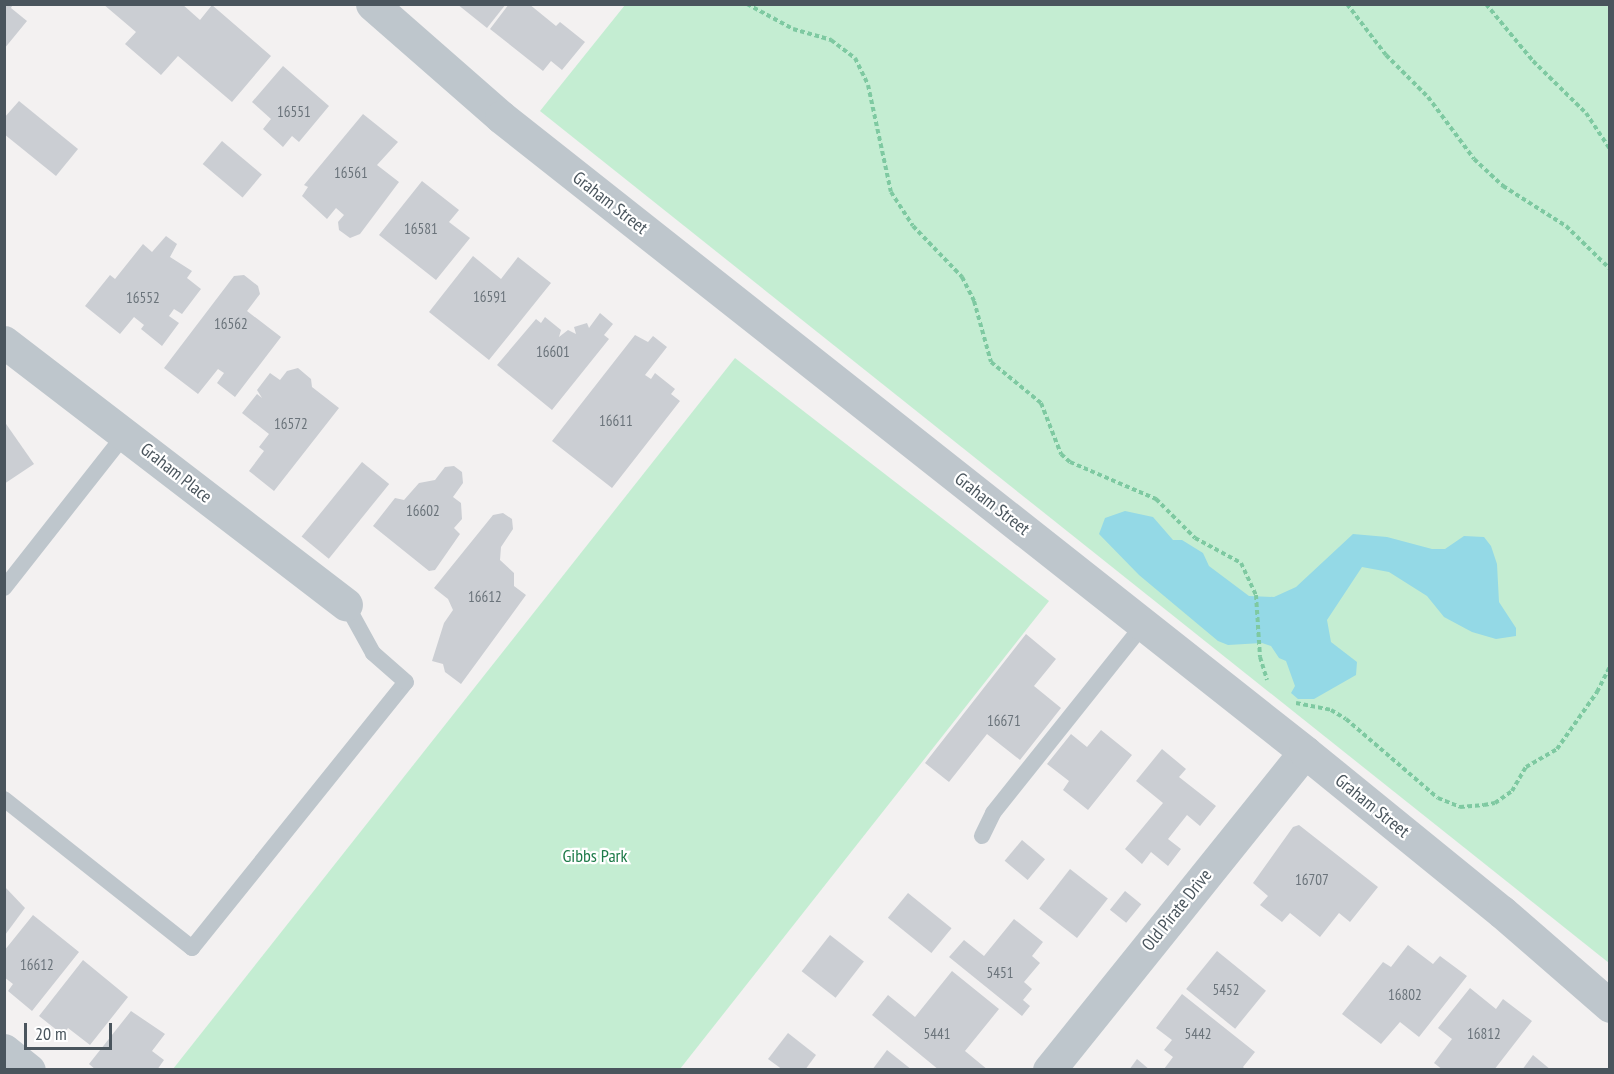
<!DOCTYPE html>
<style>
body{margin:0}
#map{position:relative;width:1614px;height:1074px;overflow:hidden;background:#f3f1f1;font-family:"PT Sans Narrow",sans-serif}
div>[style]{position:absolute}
.green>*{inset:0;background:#c4edd2}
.water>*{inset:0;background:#94d9e6}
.building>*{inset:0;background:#cbced3;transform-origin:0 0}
.path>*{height:4px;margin-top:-2px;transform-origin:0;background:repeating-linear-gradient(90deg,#7ec9a1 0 4.5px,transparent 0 7.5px)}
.service>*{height:16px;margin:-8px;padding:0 8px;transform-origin:8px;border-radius:8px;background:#bec6cc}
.minor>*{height:33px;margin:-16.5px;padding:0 16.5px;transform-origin:16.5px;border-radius:16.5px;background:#bec6cc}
.tertiary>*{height:33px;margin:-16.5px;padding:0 16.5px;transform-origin:16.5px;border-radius:16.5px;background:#bec6cc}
span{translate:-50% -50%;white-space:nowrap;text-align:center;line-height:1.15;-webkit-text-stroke:4.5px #fff;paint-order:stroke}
.number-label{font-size:15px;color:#6a737a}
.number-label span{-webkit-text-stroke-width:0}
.street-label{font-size:18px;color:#4a555d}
.park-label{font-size:18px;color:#1e7b49}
.frame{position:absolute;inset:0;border:6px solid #4a555d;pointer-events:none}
.scale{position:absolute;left:24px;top:1023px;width:88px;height:27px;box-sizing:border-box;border:3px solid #4a555d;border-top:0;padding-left:8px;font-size:18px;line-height:21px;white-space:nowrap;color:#4a555d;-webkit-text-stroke:4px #fff;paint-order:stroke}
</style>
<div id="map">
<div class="green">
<i style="clip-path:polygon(625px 5px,1609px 5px,1609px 963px,540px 111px)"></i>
<i style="clip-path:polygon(735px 358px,1049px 601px,680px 1069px,173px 1069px)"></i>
</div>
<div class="water">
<i style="clip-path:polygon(1125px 511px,1153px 517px,1173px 540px,1182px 540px,1203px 553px,1209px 566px,1249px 596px,1274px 597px,1296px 587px,1353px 534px,1387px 537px,1432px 549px,1445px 549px,1464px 536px,1484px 537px,1491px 546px,1497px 564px,1499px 602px,1516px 628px,1516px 636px,1496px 639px,1472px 632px,1444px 617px,1427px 596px,1389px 572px,1362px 567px,1327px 620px,1331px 642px,1357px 662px,1356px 675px,1314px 699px,1298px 699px,1291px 693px,1295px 686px,1286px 661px,1279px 658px,1271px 646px,1262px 643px,1228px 645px,1218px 641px,1139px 575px,1099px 534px,1105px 518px)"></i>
</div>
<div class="building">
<i style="clip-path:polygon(4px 4px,13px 4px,11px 8px,27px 21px,4px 49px)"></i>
<i style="clip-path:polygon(103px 4px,182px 4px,200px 20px,212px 5px,271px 56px,232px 102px,178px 56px,161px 75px,125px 44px,136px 32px)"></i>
<i style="clip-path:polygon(457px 4px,506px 4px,487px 28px)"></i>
<i style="clip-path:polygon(509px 4px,529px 4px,556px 26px,560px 22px,585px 42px,562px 70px,551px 61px,543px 71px,490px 29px)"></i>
<i style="clip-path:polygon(283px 66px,329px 106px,299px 142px,292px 136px,283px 147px,263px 129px,271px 119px,252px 102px)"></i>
<i style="clip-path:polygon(19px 101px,78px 149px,56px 176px,4px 134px,4px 118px)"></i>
<i style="clip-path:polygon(363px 114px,398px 142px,377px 165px,399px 182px,360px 234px,350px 238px,339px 230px,338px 222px,344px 215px,336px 208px,327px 219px,302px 196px,308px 187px,304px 185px)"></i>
<i style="left:222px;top:141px;width:52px;height:30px;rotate:40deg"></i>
<i style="clip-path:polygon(422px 181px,459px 210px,449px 222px,470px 238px,436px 280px,379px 235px)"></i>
<i style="clip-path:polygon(166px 236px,177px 244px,170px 257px,192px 271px,187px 278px,201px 289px,182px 314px,174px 309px,169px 316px,179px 323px,162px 346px,141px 329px,144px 325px,134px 317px,120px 334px,85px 306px,110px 275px,115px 279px,143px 244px,152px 252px)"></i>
<i style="clip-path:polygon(473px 256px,501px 279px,518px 257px,551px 283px,489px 360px,429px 312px)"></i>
<i style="clip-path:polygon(244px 275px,258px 286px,260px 294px,247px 311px,281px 337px,235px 397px,217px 383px,224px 373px,218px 369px,198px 394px,164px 368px,234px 276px)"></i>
<i style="clip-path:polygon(600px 313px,613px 324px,604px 335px,609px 339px,552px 410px,497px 365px,536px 319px,541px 323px,545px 317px,561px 330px,559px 337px,568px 330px,576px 334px,574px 327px,587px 323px,589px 328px)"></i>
<i style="clip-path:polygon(635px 335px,648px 342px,653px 336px,667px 347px,645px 375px,651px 379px,655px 373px,675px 389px,671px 394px,680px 401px,612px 488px,552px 441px)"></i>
<i style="clip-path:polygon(298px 368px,311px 379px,312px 387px,339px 408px,274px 491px,249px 471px,264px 451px,259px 447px,269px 434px,242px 413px,257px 394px,262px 398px,257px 390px,270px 373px,280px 380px,287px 371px)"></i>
<i style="clip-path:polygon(4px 421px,34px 464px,4px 484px)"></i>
<i style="left:362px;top:462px;width:35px;height:96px;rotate:39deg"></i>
<i style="clip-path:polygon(454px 466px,462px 472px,463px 483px,453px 497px,461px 503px,462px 519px,454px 528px,460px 534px,435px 570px,429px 571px,373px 526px,395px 498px,404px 500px,419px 483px,435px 480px,445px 467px)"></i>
<i style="clip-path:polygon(503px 513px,512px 519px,513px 529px,501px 547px,500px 560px,514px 573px,514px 586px,526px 595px,461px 684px,445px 672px,443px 664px,432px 661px,444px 623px,453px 610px,448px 599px,434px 588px,493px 515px)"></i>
<i style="clip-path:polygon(1026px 634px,1056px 659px,1034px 686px,1061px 708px,1020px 760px,987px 734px,949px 782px,925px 763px)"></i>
<i style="clip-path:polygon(1101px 730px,1132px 755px,1088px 810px,1063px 790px,1069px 781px,1047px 764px,1071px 734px,1087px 747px)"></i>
<i style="clip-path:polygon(1162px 749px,1186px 769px,1179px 777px,1216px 806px,1200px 826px,1187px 815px,1168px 839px,1181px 849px,1168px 866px,1151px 852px,1142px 864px,1125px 849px,1163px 803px,1136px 781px)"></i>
<i style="clip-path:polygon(1299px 825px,1378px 887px,1350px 922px,1339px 913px,1320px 937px,1290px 913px,1282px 922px,1260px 905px,1268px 896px,1253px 883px,1293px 827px)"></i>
<i style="left:1022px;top:840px;width:30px;height:27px;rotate:40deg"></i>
<i style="left:1070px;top:869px;width:48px;height:50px;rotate:38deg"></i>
<i style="clip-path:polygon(5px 887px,25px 908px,5px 935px)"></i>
<i style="left:1125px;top:891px;width:21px;height:24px;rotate:39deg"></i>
<i style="left:908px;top:893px;width:56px;height:32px;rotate:39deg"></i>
<i style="clip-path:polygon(33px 915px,79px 952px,32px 1011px,8px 991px,13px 984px,4px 977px,4px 951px)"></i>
<i style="clip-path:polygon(1014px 919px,1043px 942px,1032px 956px,1040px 963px,1024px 982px,1032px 989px,1023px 1000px,1030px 1006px,1022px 1016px,949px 957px,964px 940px,984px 956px)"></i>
<i style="left:830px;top:935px;width:43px;height:46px;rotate:38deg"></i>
<i style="clip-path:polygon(1408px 945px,1433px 964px,1440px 956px,1467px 976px,1419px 1037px,1400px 1022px,1381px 1044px,1342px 1014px,1383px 962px,1391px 967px)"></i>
<i style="left:1217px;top:951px;width:63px;height:49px;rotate:39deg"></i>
<i style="clip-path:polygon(83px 960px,128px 997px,90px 1045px,68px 1028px,63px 1035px,39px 1016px)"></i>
<i style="clip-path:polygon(952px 971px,999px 1009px,965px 1051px,988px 1070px,939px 1070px,872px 1015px,888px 995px,915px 1017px)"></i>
<i style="clip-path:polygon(1470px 988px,1496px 1009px,1503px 999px,1532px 1021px,1494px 1070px,1443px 1070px,1434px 1063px,1452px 1039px,1438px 1028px)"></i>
<i style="clip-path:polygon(1182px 994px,1255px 1052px,1243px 1067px,1246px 1070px,1164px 1069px,1173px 1057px,1164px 1050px,1172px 1040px,1156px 1028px)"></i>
<i style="clip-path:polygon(131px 1011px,165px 1034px,152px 1051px,164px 1060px,157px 1070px,96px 1070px,89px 1064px)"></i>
<i style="clip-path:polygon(788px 1033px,816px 1055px,805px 1070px,783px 1070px,768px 1059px)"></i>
<i style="clip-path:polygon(887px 1050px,912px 1070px,872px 1070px)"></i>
<i style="clip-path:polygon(1533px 1055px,1551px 1070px,1522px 1070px)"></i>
<i style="clip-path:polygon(1137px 1059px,1150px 1070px,1129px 1070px)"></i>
</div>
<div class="path">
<i style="left:747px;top:4px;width:52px;rotate:28.5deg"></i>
<i style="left:793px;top:29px;width:40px;rotate:16deg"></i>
<i style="left:831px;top:40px;width:30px;rotate:37deg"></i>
<i style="left:855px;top:58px;width:30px;rotate:64deg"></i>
<i style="left:868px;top:85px;width:109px;rotate:77.9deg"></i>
<i style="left:891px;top:192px;width:40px;rotate:57.1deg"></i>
<i style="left:913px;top:226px;width:71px;rotate:46.1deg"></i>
<i style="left:962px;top:277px;width:27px;rotate:63deg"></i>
<i style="left:974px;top:301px;width:63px;rotate:74.4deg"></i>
<i style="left:991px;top:362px;width:65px;rotate:39.4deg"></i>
<i style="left:1041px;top:403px;width:55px;rotate:68.6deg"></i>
<i style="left:1061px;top:454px;width:12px;rotate:42deg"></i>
<i style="left:1070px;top:462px;width:94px;rotate:23.3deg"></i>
<i style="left:1156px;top:499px;width:55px;rotate:45deg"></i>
<i style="left:1195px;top:538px;width:52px;rotate:28.5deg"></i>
<i style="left:1241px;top:563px;width:35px;rotate:65deg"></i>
<i style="left:1256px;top:595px;width:62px;rotate:86.3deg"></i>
<i style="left:1260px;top:657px;width:24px;rotate:73deg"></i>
<i style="left:1347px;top:4px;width:64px;rotate:52.6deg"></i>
<i style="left:1386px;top:55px;width:59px;rotate:45deg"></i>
<i style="left:1428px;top:97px;width:77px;rotate:53.4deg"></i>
<i style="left:1474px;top:159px;width:40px;rotate:43deg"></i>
<i style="left:1503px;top:186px;width:75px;rotate:32.4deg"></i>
<i style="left:1566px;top:226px;width:62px;rotate:44.3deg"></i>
<i style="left:1486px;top:4px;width:74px;rotate:50.5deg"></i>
<i style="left:1533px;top:61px;width:74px;rotate:44.5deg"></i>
<i style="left:1586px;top:113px;width:43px;rotate:56.3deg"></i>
<i style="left:1296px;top:703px;width:36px;rotate:11deg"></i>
<i style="left:1331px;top:710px;width:17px;rotate:31deg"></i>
<i style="left:1346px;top:719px;width:121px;rotate:40.7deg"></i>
<i style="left:1438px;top:798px;width:24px;rotate:22deg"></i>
<i style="left:1460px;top:807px;width:24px;rotate:-5deg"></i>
<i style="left:1484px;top:805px;width:11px;rotate:-10deg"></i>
<i style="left:1495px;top:803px;width:21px;rotate:-35deg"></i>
<i style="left:1512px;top:791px;width:28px;rotate:-60deg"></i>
<i style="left:1526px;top:767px;width:36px;rotate:-30deg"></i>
<i style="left:1557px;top:749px;width:70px;rotate:-54.9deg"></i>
<i style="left:1597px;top:692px;width:29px;rotate:-63deg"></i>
</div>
<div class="service">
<i style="left:4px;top:588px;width:196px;rotate:-51.8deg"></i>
<i style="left:4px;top:799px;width:240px;rotate:38.4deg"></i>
<i style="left:192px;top:948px;width:341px;rotate:-51.2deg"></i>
<i style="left:406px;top:682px;width:44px;rotate:-138.7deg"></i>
<i style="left:373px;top:653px;width:56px;rotate:-118.9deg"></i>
<i style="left:982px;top:836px;width:25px;rotate:-64deg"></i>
<i style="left:993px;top:813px;width:242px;rotate:-51.4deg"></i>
</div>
<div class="minor">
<i style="left:4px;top:342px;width:431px;rotate:37.5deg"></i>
<i style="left:4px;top:1050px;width:32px;rotate:39deg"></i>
<i style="left:1049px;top:1070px;width:408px;rotate:-51.2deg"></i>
</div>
<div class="tertiary">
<i style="left:372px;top:4px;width:171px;rotate:41.2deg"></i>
<i style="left:501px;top:117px;width:1025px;rotate:38.3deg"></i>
<i style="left:1305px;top:752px;width:254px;rotate:39.1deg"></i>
<i style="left:1502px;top:912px;width:143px;rotate:41deg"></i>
</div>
<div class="number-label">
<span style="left:294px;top:112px">16551</span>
<span style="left:351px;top:173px">16561</span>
<span style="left:421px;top:229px">16581</span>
<span style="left:490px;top:297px">16591</span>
<span style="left:143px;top:298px">16552</span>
<span style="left:231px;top:324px">16562</span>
<span style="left:553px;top:352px">16601</span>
<span style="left:616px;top:421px">16611</span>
<span style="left:291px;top:424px">16572</span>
<span style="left:423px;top:511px">16602</span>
<span style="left:485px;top:597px">16612</span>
<span style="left:1004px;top:721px">16671</span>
<span style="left:1312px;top:880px">16707</span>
<span style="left:37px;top:965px">16612</span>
<span style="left:1000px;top:973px">5451</span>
<span style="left:1226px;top:990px">5452</span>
<span style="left:1405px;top:995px">16802</span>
<span style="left:937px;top:1034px">5441</span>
<span style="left:1198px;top:1034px">5442</span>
<span style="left:1484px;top:1034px">16812</span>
</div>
<div class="street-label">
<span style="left:610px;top:203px;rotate:38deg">Graham Street</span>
<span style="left:176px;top:473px;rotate:38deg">Graham Place</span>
<span style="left:992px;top:504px;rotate:38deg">Graham Street</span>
<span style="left:1372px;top:806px;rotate:39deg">Graham Street</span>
<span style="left:1177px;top:910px;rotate:-51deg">Old Pirate Drive</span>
</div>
<div class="park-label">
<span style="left:595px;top:856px">Gibbs Park</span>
</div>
<div class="frame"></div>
<div class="scale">20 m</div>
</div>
